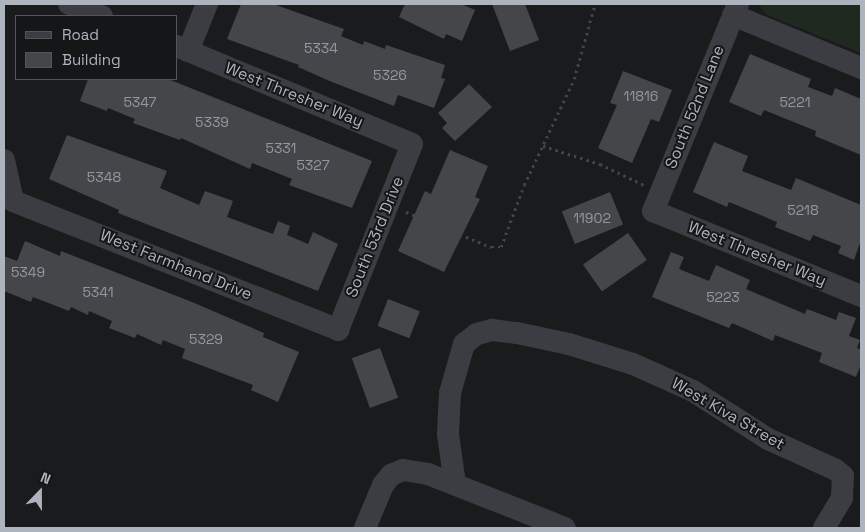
<!DOCTYPE html>
<style>
body{margin:0}
#map{position:relative;width:865px;height:532px;overflow:hidden;background:#1a1b1d;font-family:"Space Grotesk",sans-serif}
div>[style]{position:absolute}
.green>*{inset:0;background:#202920}
.building>*{inset:0;background:#44464a;transform-origin:0 0}
.path>*{height:2.5px;margin-top:-1.25px;transform-origin:0;background:repeating-linear-gradient(90deg,#414449 0 2.5px,transparent 0 6.5px)}
.minor>*{height:22px;margin:-11px;padding:0 11px;transform-origin:11px;border-radius:11px;background:#3b3d42}
span{translate:-50% -50%;white-space:nowrap;text-align:center;line-height:1.15;-webkit-text-stroke:4px #151618;paint-order:stroke}
.number-label{font-size:14px;color:#9398a0}
.number-label span{-webkit-text-stroke-width:0}
.street-label{font-size:16px;color:#adb4bd}
.frame{position:absolute;inset:0;border:5px solid #adb4bd;pointer-events:none}
.legend{position:absolute;left:15px;top:15px;width:162px;height:65px;box-sizing:border-box;background:#151618;border:1px solid #52555a;margin:0;padding:6px 9px;list-style:none;font-size:15px;color:#adb4bd}
.legend li{display:flex;align-items:center;gap:10px;height:25px}
.legend b{width:25px;border:1px solid #52555a}
.north{position:absolute;left:15px;top:467px;width:50px;height:50px;-webkit-text-stroke:4px #151618;paint-order:stroke;rotate:22deg;font-size:14px;font-weight:700;line-height:20px;text-align:center;color:#adb4bd}
.north::after{content:'';display:block;margin:auto;width:18px;height:22px;background:#adb4bd;clip-path:polygon(50% 0,100% 100%,50% 72%,0 100%)}
</style>
<div id="map">
<div class="green">
<i style="clip-path:polygon(759px 4px,861px 4px,861px 53px,765px 14px)"></i>
</div>
<div class="building">
<i style="clip-path:polygon(241px 4px,273px 4px,344px 29px,341px 36px,363px 45px,364px 41px,385px 49px,386px 45px,445px 65px,441px 78px,445px 79px,434px 108px,398px 95px,394px 106px,332px 82px,298px 67px,299px 65px,227px 39px)"></i>
<i style="clip-path:polygon(405px 4px,461px 4px,475px 10px,462px 41px,446px 34px,444px 39px,399px 17px)"></i>
<i style="clip-path:polygon(492px 4px,525px 4px,539px 40px,510px 51px)"></i>
<i style="clip-path:polygon(750px 54px,811px 79px,808px 87px,832px 96px,835px 88px,861px 99px,861px 155px,815px 136px,816px 131px,764px 110px,761px 116px,729px 102px)"></i>
<i style="clip-path:polygon(623px 71px,672px 90px,659px 122px,651px 119px,632px 163px,598px 148px,617px 105px,610px 103px)"></i>
<i style="clip-path:polygon(88px 79px,168px 79px,372px 161px,352px 208px,289px 185px,292px 179px,252px 163px,250px 169px,181px 138px,180px 140px,133px 123px,135px 119px,108px 108px,107px 111px,80px 101px)"></i>
<i style="clip-path:polygon(469px 84px,492px 107px,455px 141px,442px 128px,447px 123px,438px 113px)"></i>
<i style="clip-path:polygon(67px 135px,167px 171px,160px 188px,199px 205px,205px 191px,233px 201px,227px 217px,273px 234px,278px 221px,290px 226px,287px 235px,308px 244px,313px 232px,338px 244px,318px 291px,118px 213px,119px 210px,49px 179px)"></i>
<i style="clip-path:polygon(714px 142px,748px 156px,742px 171px,791px 190px,796px 178px,861px 205px,861px 240px,854px 260px,838px 253px,841px 246px,813px 235px,810px 241px,775px 227px,777px 222px,729px 202px,727px 207px,693px 192px)"></i>
<i style="clip-path:polygon(450px 150px,488px 166px,475px 197px,480px 199px,444px 272px,398px 251px,425px 191px,431px 194px)"></i>
<i style="left:610px;top:192px;width:35px;height:52px;rotate:68deg"></i>
<i style="left:628px;top:233px;width:33px;height:55px;rotate:55deg"></i>
<i style="clip-path:polygon(25px 241px,60px 256px,61px 251px,192px 302px,264px 333px,263px 337px,299px 352px,278px 402px,251px 390px,253px 385px,182px 358px,185px 349px,163px 340px,161px 345px,137px 334px,135px 338px,109px 328px,112px 321px,89px 311px,88px 315px,71px 307px,69px 311px,33px 297px,31px 302px,4px 291px,4px 256px,17px 261px)"></i>
<i style="clip-path:polygon(671px 252px,684px 257px,679px 269px,709px 281px,716px 265px,750px 280px,746px 289px,805px 314px,807px 309px,836px 320px,839px 312px,856px 318px,849px 336px,860px 340px,857px 348px,861px 350px,861px 364px,856px 377px,819px 362px,822px 353px,775px 335px,773px 341px,732px 323px,729px 328px,652px 297px)"></i>
<i style="left:388px;top:299px;width:34px;height:29px;rotate:21deg"></i>
<i style="left:380px;top:348px;width:53px;height:30px;rotate:70deg"></i>
</div>
<div class="path">
<i style="left:543px;top:146px;width:60px;rotate:17.5deg"></i>
<i style="left:600px;top:164px;width:49px;rotate:25.5deg"></i>
<i style="left:406px;top:212px;width:92px;rotate:22.4deg"></i>
<i style="left:491px;top:247px;width:10px"></i>
<i style="left:501px;top:247px;width:66px;rotate:-69.6deg"></i>
<i style="left:524px;top:185px;width:117px;rotate:-64.7deg"></i>
<i style="left:574px;top:79px;width:78px;rotate:-74.4deg"></i>
</div>
<div class="minor">
<i style="left:69px;top:4px;width:35px;rotate:20deg"></i>
<i style="left:738px;top:4px;width:224px;rotate:112.3deg"></i>
<i style="left:653px;top:211px;width:225px;rotate:22.2deg"></i>
<i style="left:733px;top:15px;width:139px;rotate:22.5deg"></i>
<i style="left:188px;top:51px;width:51px;rotate:-68deg"></i>
<i style="left:4px;top:160px;width:42px;rotate:77.6deg"></i>
<i style="left:13px;top:201px;width:350px;rotate:21.6deg"></i>
<i style="left:338px;top:330px;width:200px;rotate:-68.3deg"></i>
<i style="left:412px;top:144px;width:256px;rotate:-157.4deg"></i>
<i style="left:455px;top:484px;width:50px;rotate:-98deg"></i>
<i style="left:448px;top:434px;width:41px;rotate:-87.2deg"></i>
<i style="left:450px;top:393px;width:51px;rotate:-74.1deg"></i>
<i style="left:464px;top:344px;width:16px;rotate:-38deg"></i>
<i style="left:477px;top:334px;width:16px;rotate:-15deg"></i>
<i style="left:492px;top:330px;width:25px;rotate:7deg"></i>
<i style="left:517px;top:333px;width:53px;rotate:11.9deg"></i>
<i style="left:569px;top:344px;width:67px;rotate:17.4deg"></i>
<i style="left:633px;top:364px;width:66px;rotate:24.2deg"></i>
<i style="left:693px;top:391px;width:89px;rotate:32.6deg"></i>
<i style="left:768px;top:439px;width:75px;rotate:24.5deg"></i>
<i style="left:836px;top:470px;width:9px;rotate:41deg"></i>
<i style="left:843px;top:476px;width:22px;rotate:93deg"></i>
<i style="left:842px;top:498px;width:35px;rotate:121deg"></i>
<i style="left:365px;top:528px;width:47px;rotate:-67.3deg"></i>
<i style="left:383px;top:485px;width:13px;rotate:-51deg"></i>
<i style="left:391px;top:475px;width:13px;rotate:-23deg"></i>
<i style="left:403px;top:470px;width:25px;rotate:9deg"></i>
<i style="left:428px;top:474px;width:147px;rotate:21.5deg"></i>
</div>
<div class="number-label">
<span style="left:321px;top:48px">5334</span>
<span style="left:390px;top:75px">5326</span>
<span style="left:641px;top:96px">11816</span>
<span style="left:140px;top:102px">5347</span>
<span style="left:795px;top:102px">5221</span>
<span style="left:212px;top:122px">5339</span>
<span style="left:281px;top:148px">5331</span>
<span style="left:313px;top:165px">5327</span>
<span style="left:104px;top:177px">5348</span>
<span style="left:803px;top:210px">5218</span>
<span style="left:592px;top:218px">11902</span>
<span style="left:28px;top:272px">5349</span>
<span style="left:98px;top:292px">5341</span>
<span style="left:723px;top:297px">5223</span>
<span style="left:206px;top:339px">5329</span>
</div>
<div class="street-label">
<span style="left:294px;top:95px;rotate:22deg">West Thresher Way</span>
<span style="left:695px;top:107px;rotate:-68deg">South 52nd Lane</span>
<span style="left:375px;top:237px;rotate:-68deg">South 53rd Drive</span>
<span style="left:757px;top:254px;rotate:22deg">West Thresher Way</span>
<span style="left:176px;top:265px;rotate:22deg">West Farmhand Drive</span>
<span style="left:728px;top:414px;rotate:30deg">West Kiva Street</span>
</div>
<div class="frame"></div>
<ul class="legend">
<li><b style="height:6px;background:#3b3d42"></b>Road</li>
<li><b style="height:14px;background:#44464a"></b>Building</li>
</ul>
<div class="north">N</div>
</div>
